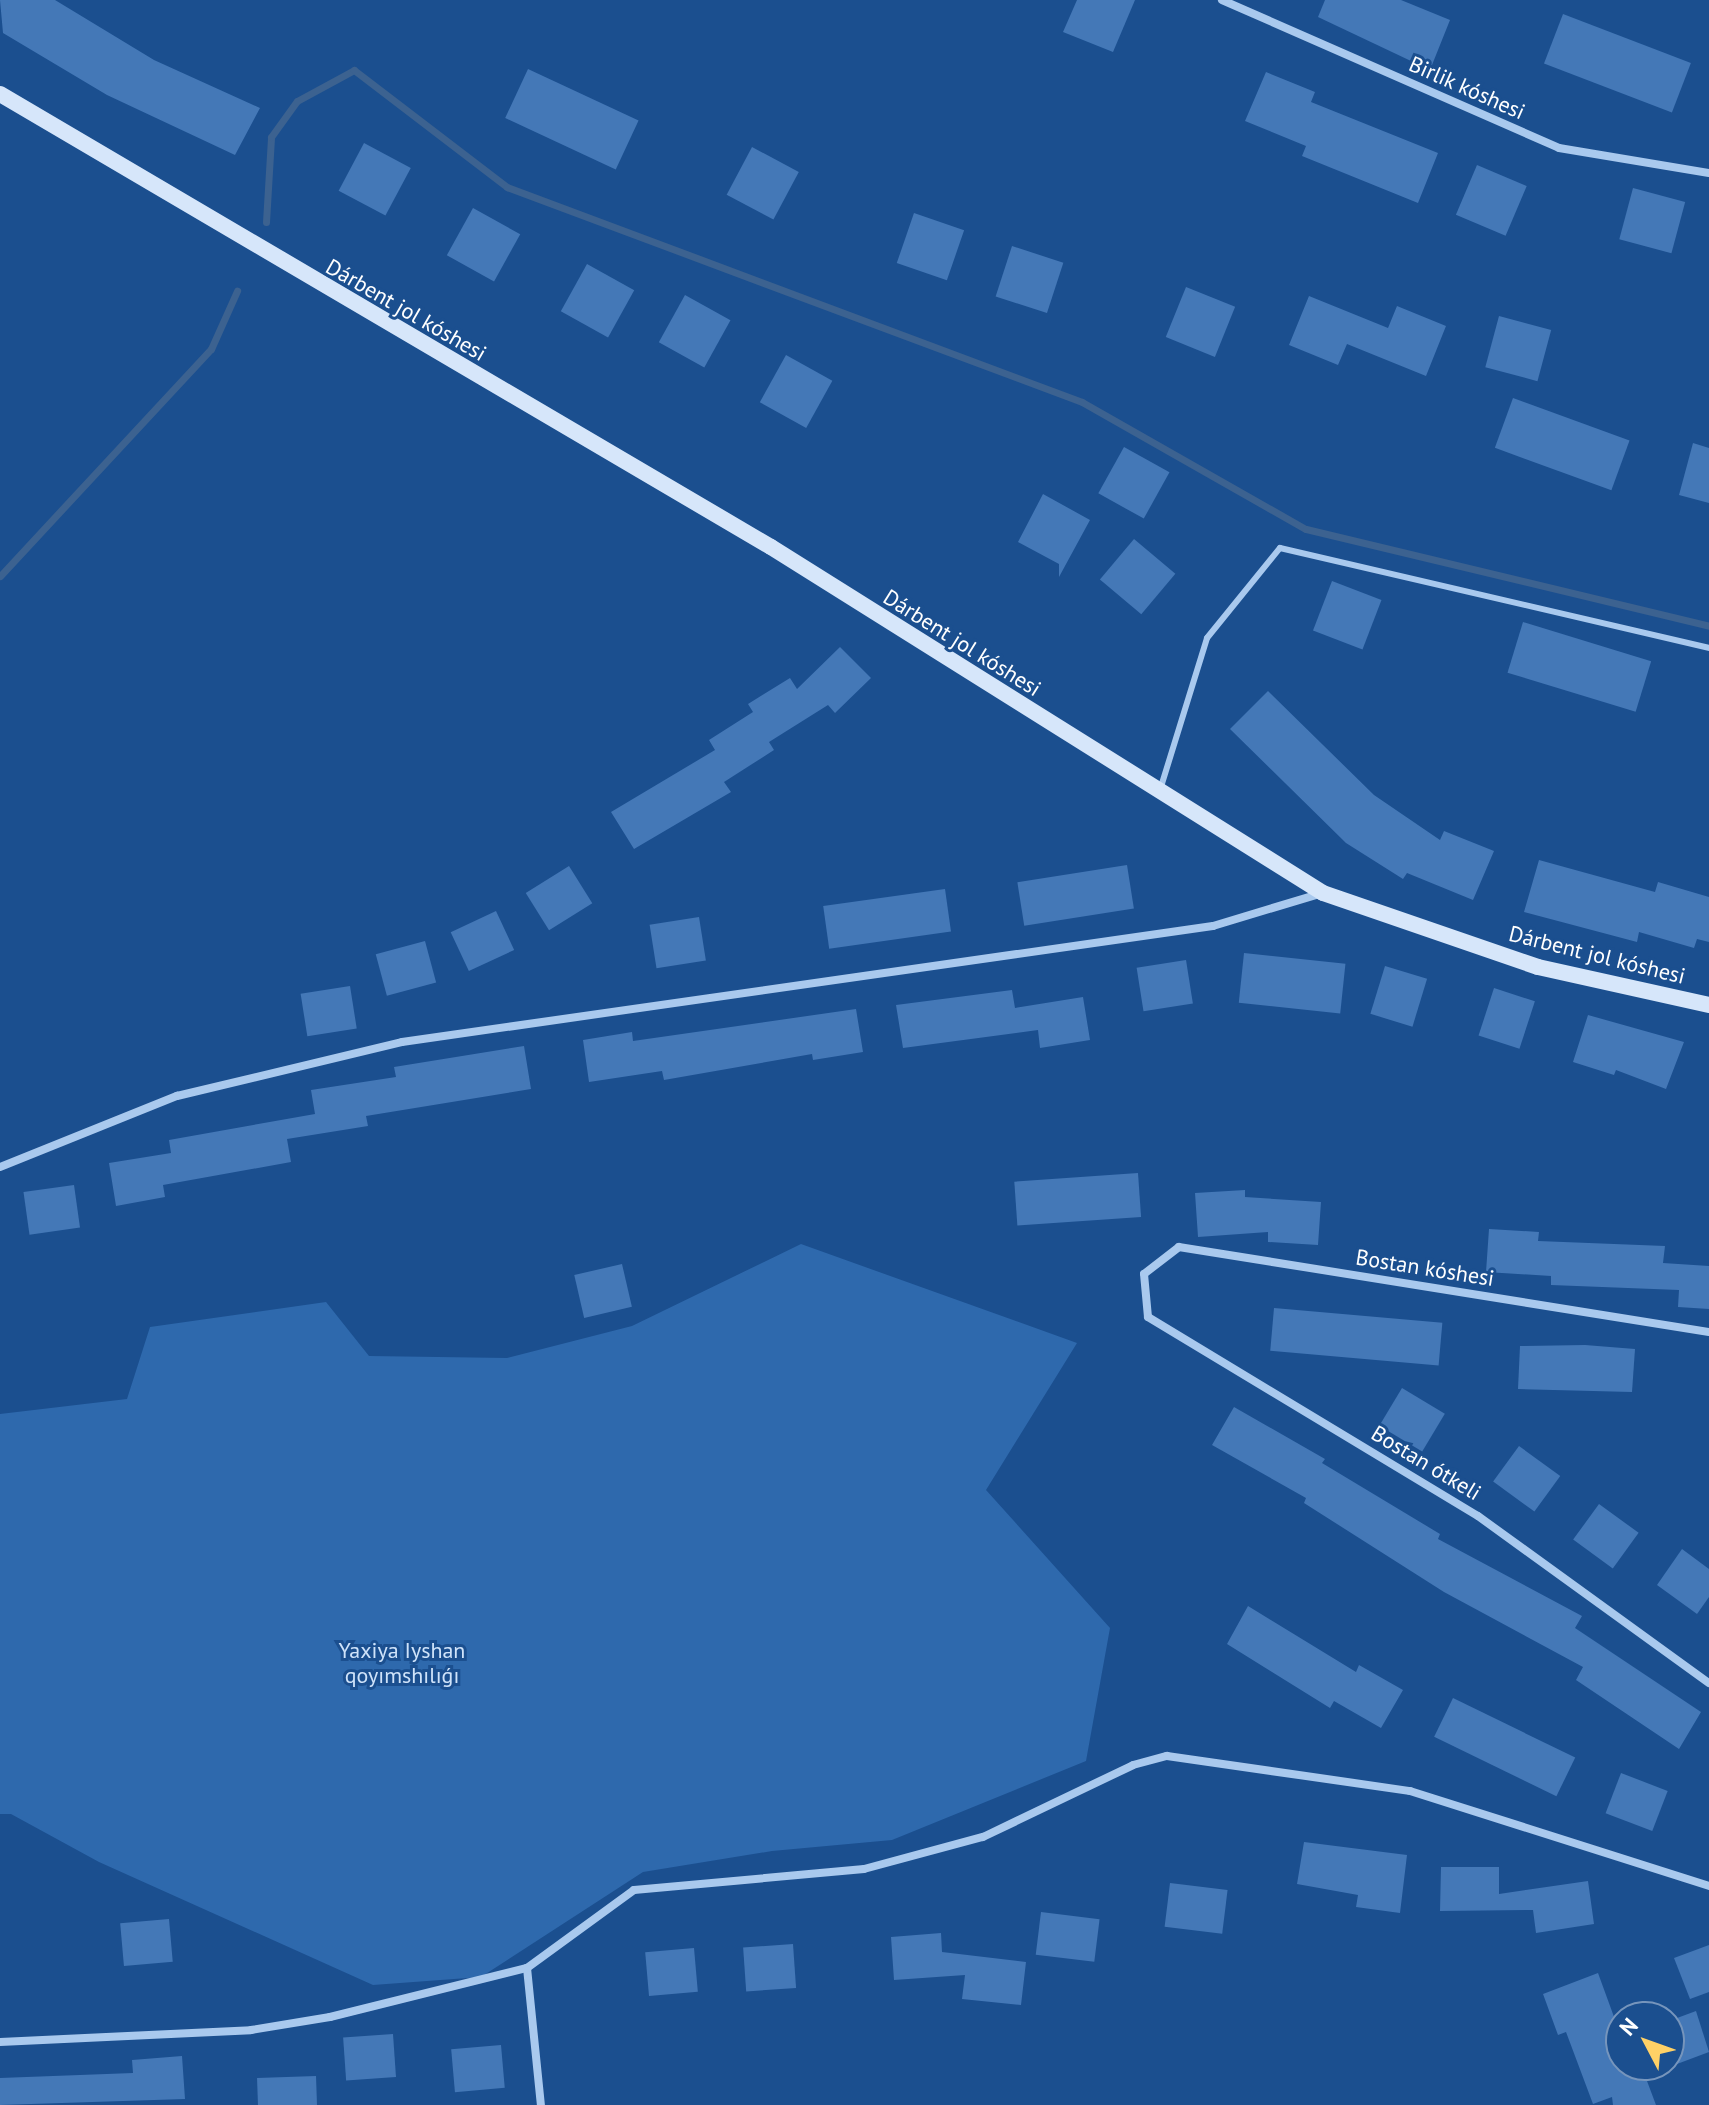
<!DOCTYPE html>
<meta charset="utf-8">
<style>
body{margin:0}
#map{position:relative;width:1709px;height:2105px;overflow:hidden;background:#1b4f8f;font-family:"PT Sans",sans-serif}
div>[style]{position:absolute}
.green>*{inset:0;background:#2e69ad}
.stream>*{height:7px;margin:-3.5px;padding:0 3.5px;transform-origin:3.5px;border-radius:3.5px;background:#3c6290}
.building>*{inset:0;background:#4478b7;transform-origin:0 0}
.service>*{height:6px;margin:-3px;padding:0 3px;transform-origin:3px;border-radius:3px;background:#a9c9ee}
.minor>*{height:8px;margin:-4px;padding:0 4px;transform-origin:4px;border-radius:4px;background:#a9c9ee}
.secondary>*{height:16px;margin:-8px;padding:0 8px;transform-origin:8px;border-radius:8px;background:#d6e6fa}
span{translate:-50% -50%;white-space:nowrap;text-align:center;line-height:1.15;-webkit-text-stroke:6px #1b4f8f;paint-order:stroke}
.street-label{font-size:22px;color:#fff}
.park-label{font-size:22px;color:#cfe3fa}
.north{position:absolute;left:1605px;top:2001px;width:80px;height:80px;box-sizing:border-box;background:#1b4f8f;border:2px solid #7695bc;border-radius:50%;rotate:311deg;font-size:22px;font-weight:700;line-height:32px;text-align:center;color:#fff}
.north::after{content:'';display:block;margin:auto;width:28px;height:36px;background:#ffd166;clip-path:polygon(50% 0,100% 100%,50% 72%,0 100%)}
</style>
<div id="map">
<div class="green">
<i style="clip-path:polygon(801px 1244px,1077px 1343px,986px 1490px,1110px 1628px,1086px 1761px,892px 1840px,772px 1851px,643px 1872px,481px 1977px,373px 1985px,99px 1862px,11px 1814px,0 1814px,0 1414px,127px 1399px,150px 1327px,326px 1302px,369px 1356px,507px 1358px,632px 1326px)"></i>
</div>
<div class="stream">
<i style="left:266px;top:222px;width:85px;rotate:-86.6deg"></i>
<i style="left:271px;top:137px;width:44px;rotate:-54.2deg"></i>
<i style="left:297px;top:101px;width:65px;rotate:-28.5deg"></i>
<i style="left:354px;top:70px;width:193px;rotate:37.4deg"></i>
<i style="left:507px;top:187px;width:614px;rotate:20.5deg"></i>
<i style="left:1082px;top:402px;width:257px;rotate:29.6deg"></i>
<i style="left:1306px;top:529px;width:415px;rotate:13.5deg"></i>
<i style="left:0;top:576px;width:310px;rotate:-47.1deg"></i>
<i style="left:211px;top:349px;width:64px;rotate:-65.9deg"></i>
</div>
<div class="building">
<i style="clip-path:polygon(0 0,55px 0,154px 60px,260px 108px,235px 155px,107px 95px,3px 33px)"></i>
<i style="clip-path:polygon(1077px 0,1135px 0,1113px 52px,1063px 32px)"></i>
<i style="clip-path:polygon(1325px 0,1401px 0,1450px 20px,1430px 70px,1318px 17px)"></i>
<i style="left:1563px;top:14px;width:137px;height:53px;rotate:21deg"></i>
<i style="left:528px;top:69px;width:122px;height:54px;rotate:25deg"></i>
<i style="clip-path:polygon(1266px 72px,1315px 92px,1311px 102px,1438px 153px,1418px 203px,1302px 156px,1306px 146px,1245px 121px)"></i>
<i style="left:364px;top:143px;width:53px;height:54px;rotate:28deg"></i>
<i style="left:752px;top:147px;width:53px;height:54px;rotate:28deg"></i>
<i style="left:1477px;top:165px;width:54px;height:54px;rotate:23deg"></i>
<i style="left:1633px;top:188px;width:54px;height:53px;rotate:15deg"></i>
<i style="left:473px;top:208px;width:54px;height:54px;rotate:29deg"></i>
<i style="left:914px;top:213px;width:53px;height:53px;rotate:19deg"></i>
<i style="left:1012px;top:246px;width:54px;height:53px;rotate:18deg"></i>
<i style="left:587px;top:264px;width:54px;height:54px;rotate:29deg"></i>
<i style="left:1186px;top:287px;width:53px;height:54px;rotate:22deg"></i>
<i style="left:685px;top:295px;width:52px;height:54px;rotate:29deg"></i>
<i style="clip-path:polygon(1309px 296px,1388px 328px,1397px 306px,1446px 326px,1426px 376px,1347px 344px,1338px 365px,1289px 345px)"></i>
<i style="left:1499px;top:316px;width:54px;height:53px;rotate:15deg"></i>
<i style="left:786px;top:355px;width:53px;height:54px;rotate:29deg"></i>
<i style="left:1513px;top:398px;width:124px;height:53px;rotate:20deg"></i>
<i style="clip-path:polygon(1693px 443px,1709px 448px,1709px 503px,1679px 495px)"></i>
<i style="left:1124px;top:447px;width:52px;height:53px;rotate:29deg"></i>
<i style="clip-path:polygon(1043px 494px,1090px 520px,1059px 577px,1059px 564px,1018px 542px)"></i>
<i style="left:1134px;top:539px;width:54px;height:53px;rotate:40deg"></i>
<i style="left:1332px;top:581px;width:53px;height:53px;rotate:21deg"></i>
<i style="left:1523px;top:622px;width:134px;height:53px;rotate:17deg"></i>
<i style="clip-path:polygon(840px 647px,871px 678px,835px 713px,828px 705px,769px 742px,774px 750px,724px 782px,731px 792px,634px 849px,611px 812px,715px 750px,709px 740px,753px 712px,748px 704px,790px 678px,797px 689px)"></i>
<i style="clip-path:polygon(1268px 691px,1374px 795px,1440px 840px,1444px 831px,1494px 851px,1473px 900px,1407px 873px,1403px 879px,1346px 843px,1230px 729px)"></i>
<i style="clip-path:polygon(1539px 860px,1655px 892px,1658px 882px,1709px 897px,1709px 942px,1697px 939px,1694px 948px,1639px 932px,1637px 942px,1524px 912px)"></i>
<i style="left:1127px;top:865px;width:44px;height:111px;rotate:81deg"></i>
<i style="left:569px;top:866px;width:44px;height:51px;rotate:58deg"></i>
<i style="left:945px;top:889px;width:43px;height:123px;rotate:82deg"></i>
<i style="left:496px;top:911px;width:43px;height:50px;rotate:65deg"></i>
<i style="left:699px;top:917px;width:44px;height:50px;rotate:81deg"></i>
<i style="left:425px;top:941px;width:43px;height:51px;rotate:75deg"></i>
<i style="left:1244px;top:953px;width:102px;height:50px;rotate:6deg"></i>
<i style="left:1186px;top:960px;width:44px;height:50px;rotate:81deg"></i>
<i style="left:1385px;top:966px;width:44px;height:50px;rotate:17deg"></i>
<i style="left:350px;top:986px;width:43px;height:50px;rotate:81deg"></i>
<i style="left:1494px;top:988px;width:43px;height:50px;rotate:18deg"></i>
<i style="clip-path:polygon(1012px 990px,1015px 1008px,1083px 997px,1090px 1040px,1040px 1048px,1038px 1030px,903px 1048px,896px 1005px)"></i>
<i style="clip-path:polygon(856px 1009px,863px 1052px,813px 1060px,812px 1054px,664px 1080px,662px 1071px,589px 1082px,583px 1040px,632px 1032px,633px 1041px)"></i>
<i style="clip-path:polygon(1588px 1015px,1684px 1042px,1666px 1089px,1616px 1070px,1614px 1075px,1573px 1062px)"></i>
<i style="clip-path:polygon(524px 1046px,531px 1089px,366px 1116px,368px 1126px,287px 1139px,291px 1162px,163px 1185px,165px 1197px,116px 1206px,109px 1163px,171px 1153px,169px 1140px,315px 1114px,311px 1090px,396px 1077px,394px 1067px)"></i>
<i style="left:1138px;top:1173px;width:44px;height:124px;rotate:86deg"></i>
<i style="left:74px;top:1185px;width:43px;height:51px;rotate:82deg"></i>
<i style="clip-path:polygon(1245px 1190px,1245px 1197px,1321px 1202px,1318px 1245px,1268px 1242px,1268px 1232px,1198px 1237px,1195px 1193px)"></i>
<i style="clip-path:polygon(1489px 1229px,1539px 1232px,1538px 1241px,1665px 1246px,1663px 1263px,1709px 1266px,1709px 1309px,1678px 1307px,1679px 1290px,1551px 1285px,1551px 1276px,1486px 1272px)"></i>
<i style="left:622px;top:1264px;width:44px;height:49px;rotate:77deg"></i>
<i style="left:1274px;top:1308px;width:169px;height:43px;rotate:5deg"></i>
<i style="clip-path:polygon(1585px 1345px,1635px 1349px,1632px 1392px,1518px 1389px,1520px 1346px)"></i>
<i style="left:1402px;top:1388px;width:50px;height:44px;rotate:31deg"></i>
<i style="clip-path:polygon(1234px 1407px,1325px 1459px,1322px 1463px,1440px 1534px,1438px 1539px,1582px 1616px,1575px 1628px,1701px 1712px,1679px 1749px,1576px 1680px,1583px 1667px,1444px 1592px,1304px 1503px,1306px 1498px,1212px 1445px)"></i>
<i style="left:1519px;top:1446px;width:51px;height:44px;rotate:36deg"></i>
<i style="left:1599px;top:1504px;width:49px;height:44px;rotate:36deg"></i>
<i style="clip-path:polygon(1682px 1549px,1709px 1569px,1709px 1597px,1697px 1614px,1657px 1585px)"></i>
<i style="clip-path:polygon(1248px 1606px,1356px 1672px,1359px 1665px,1403px 1690px,1381px 1728px,1334px 1701px,1330px 1708px,1227px 1644px)"></i>
<i style="left:1453px;top:1698px;width:136px;height:43px;rotate:26deg"></i>
<i style="left:1621px;top:1773px;width:50px;height:43px;rotate:21deg"></i>
<i style="clip-path:polygon(1304px 1842px,1407px 1855px,1400px 1913px,1356px 1907px,1358px 1895px,1297px 1884px)"></i>
<i style="clip-path:polygon(1441px 1867px,1499px 1867px,1499px 1894px,1588px 1881px,1594px 1924px,1536px 1933px,1533px 1910px,1440px 1911px)"></i>
<i style="left:1170px;top:1883px;width:58px;height:44px;rotate:7deg"></i>
<i style="left:1041px;top:1912px;width:59px;height:43px;rotate:7deg"></i>
<i style="left:169px;top:1919px;width:43px;height:49px;rotate:85deg"></i>
<i style="clip-path:polygon(941px 1933px,942px 1952px,1026px 1962px,1021px 2005px,962px 1999px,965px 1975px,894px 1980px,891px 1937px)"></i>
<i style="left:793px;top:1944px;width:44px;height:50px;rotate:86deg"></i>
<i style="clip-path:polygon(1709px 1945px,1709px 1992px,1690px 1999px,1674px 1958px)"></i>
<i style="left:694px;top:1948px;width:44px;height:49px;rotate:85deg"></i>
<i style="clip-path:polygon(1598px 1973px,1621px 2036px,1621px 2065px,1641px 2065px,1656px 2105px,1613px 2105px,1612px 2097px,1593px 2104px,1566px 2032px,1558px 2035px,1543px 1994px)"></i>
<i style="clip-path:polygon(1696px 2011px,1709px 2052px,1669px 2067px,1669px 2021px)"></i>
<i style="left:393px;top:2034px;width:43px;height:50px;rotate:86deg"></i>
<i style="left:501px;top:2045px;width:43px;height:50px;rotate:85deg"></i>
<i style="clip-path:polygon(182px 2056px,185px 2099px,0 2105px,0 2078px,133px 2073px,132px 2060px)"></i>
<i style="left:316px;top:2076px;width:29px;height:59px;rotate:88deg"></i>
</div>
<div class="service">
<i style="left:1160px;top:790px;width:159px;rotate:-72.8deg"></i>
<i style="left:1207px;top:638px;width:116px;rotate:-51deg"></i>
<i style="left:1280px;top:548px;width:441px;rotate:13.1deg"></i>
</div>
<div class="minor">
<i style="left:1222px;top:0;width:368px;rotate:23.7deg"></i>
<i style="left:1559px;top:148px;width:152px;rotate:9.5deg"></i>
<i style="left:0;top:1167px;width:191px;rotate:-21.9deg"></i>
<i style="left:177px;top:1096px;width:231px;rotate:-13.5deg"></i>
<i style="left:402px;top:1042px;width:819px;rotate:-8.14deg"></i>
<i style="left:1213px;top:926px;width:114px;rotate:-16.8deg"></i>
<i style="left:1709px;top:1332px;width:537px;rotate:-170.89deg"></i>
<i style="left:1179px;top:1247px;width:44px;rotate:142.4deg"></i>
<i style="left:1144px;top:1274px;width:43px;rotate:84.7deg"></i>
<i style="left:1148px;top:1317px;width:385px;rotate:31.1deg"></i>
<i style="left:1478px;top:1516px;width:285px;rotate:35.9deg"></i>
<i style="left:527px;top:1968px;width:138px;rotate:84.2deg"></i>
<i style="left:0;top:2042px;width:251px;rotate:-2.7deg"></i>
<i style="left:251px;top:2030px;width:80px;rotate:-9.3deg"></i>
<i style="left:330px;top:2017px;width:203px;rotate:-14deg"></i>
<i style="left:527px;top:1968px;width:132px;rotate:-36.1deg"></i>
<i style="left:634px;top:1890px;width:231px;rotate:-5.2deg"></i>
<i style="left:864px;top:1869px;width:123px;rotate:-15.1deg"></i>
<i style="left:983px;top:1837px;width:166px;rotate:-25.6deg"></i>
<i style="left:1133px;top:1765px;width:35px;rotate:-15deg"></i>
<i style="left:1167px;top:1756px;width:246px;rotate:8.2deg"></i>
<i style="left:1410px;top:1791px;width:314px;rotate:17.6deg"></i>
</div>
<div class="secondary">
<i style="left:0;top:94px;width:894px;rotate:30.44deg"></i>
<i style="left:771px;top:547px;width:651px;rotate:32.08deg"></i>
<i style="left:1323px;top:893px;width:227px;rotate:19deg"></i>
<i style="left:1538px;top:967px;width:175px;rotate:12.5deg"></i>
</div>
<div class="street-label">
<span style="left:1467px;top:88px;rotate:24deg">Birlik kóshesi</span>
<span style="left:406px;top:310px;rotate:30deg">Dárbent jol kóshesi</span>
<span style="left:962px;top:643px;rotate:32deg">Dárbent jol kóshesi</span>
<span style="left:1597px;top:955px;rotate:14deg">Dárbent jol kóshesi</span>
<span style="left:1425px;top:1268px;rotate:9deg">Bostan kóshesi</span>
<span style="left:1426px;top:1463px;rotate:31deg">Bostan ótkeli</span>
</div>
<div class="park-label">
<span style="left:402px;top:1663px">Yaxiya Iyshan<br>qoyımshılıǵı</span>
</div>
<div class="north">N</div>
</div>
